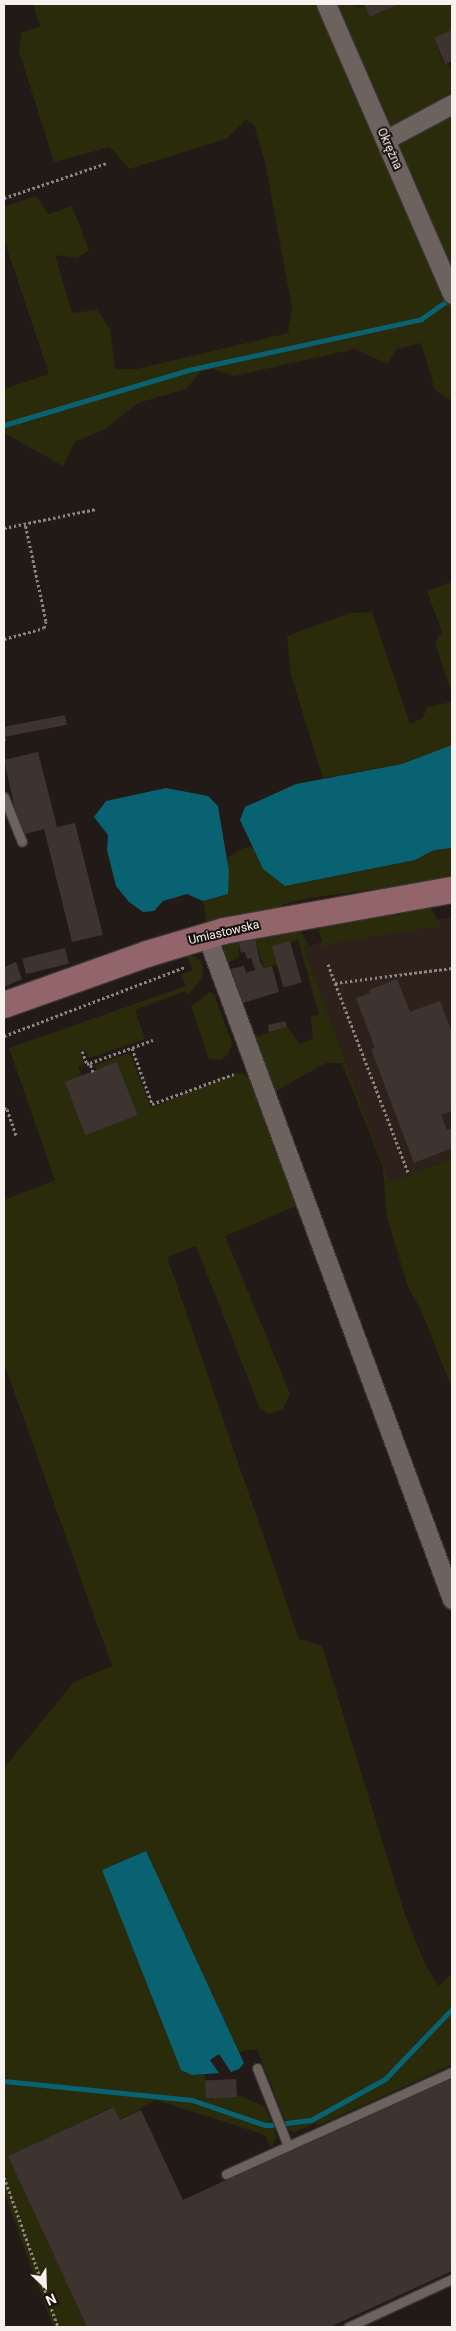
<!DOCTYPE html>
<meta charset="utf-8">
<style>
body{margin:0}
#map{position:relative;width:456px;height:2331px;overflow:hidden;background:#221a17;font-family:Roboto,sans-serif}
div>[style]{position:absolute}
.built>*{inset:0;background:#2e201a}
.green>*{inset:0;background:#292b0b}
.water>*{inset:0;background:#096272}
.stream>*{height:5px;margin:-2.5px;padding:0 2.5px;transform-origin:2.5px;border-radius:2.5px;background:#096272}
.building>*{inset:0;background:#3d3430;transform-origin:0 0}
.path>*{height:3px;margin-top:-1.5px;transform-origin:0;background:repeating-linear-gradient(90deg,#8b8481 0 2.5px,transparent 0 5px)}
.roads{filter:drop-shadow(1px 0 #3a3432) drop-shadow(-1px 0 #3a3432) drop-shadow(0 1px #3a3432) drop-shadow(0 -1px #3a3432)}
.lane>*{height:9px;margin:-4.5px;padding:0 4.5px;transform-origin:4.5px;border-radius:4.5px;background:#6c625e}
.street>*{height:19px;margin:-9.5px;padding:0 9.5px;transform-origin:9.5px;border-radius:9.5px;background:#6c625e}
.secondary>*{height:26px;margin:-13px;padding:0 13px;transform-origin:13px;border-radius:13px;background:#91656a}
span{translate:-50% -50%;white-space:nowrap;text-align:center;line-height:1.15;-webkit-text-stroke:4px #19110e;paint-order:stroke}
.street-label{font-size:12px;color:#f8f2ef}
.frame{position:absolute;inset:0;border:5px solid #f8f2ef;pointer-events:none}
.north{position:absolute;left:20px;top:2261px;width:50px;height:50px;-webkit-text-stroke:4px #19110e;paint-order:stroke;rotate:156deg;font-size:14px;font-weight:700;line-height:20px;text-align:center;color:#f8f2ef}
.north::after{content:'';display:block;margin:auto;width:18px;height:22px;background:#f8f2ef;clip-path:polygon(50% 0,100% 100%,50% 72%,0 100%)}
</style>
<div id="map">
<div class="built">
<i style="clip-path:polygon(452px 917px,452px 1159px,390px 1182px,304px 948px,329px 939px)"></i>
</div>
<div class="green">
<i style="clip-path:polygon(33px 4px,321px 4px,452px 301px,452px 401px,435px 390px,421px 343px,396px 349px,388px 364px,354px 349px,234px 376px,213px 369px,201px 371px,186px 389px,138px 403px,105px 429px,75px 442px,63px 466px,4px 433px,4px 389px,49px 374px,4px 240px,4px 207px,36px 196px,48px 214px,72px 206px,89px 250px,77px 258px,55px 255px,72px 313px,97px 310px,110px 329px,115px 369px,137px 369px,288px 333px,292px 308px,265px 162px,254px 125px,246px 120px,226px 139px,129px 169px,110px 147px,54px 162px,19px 51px,22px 32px,40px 27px)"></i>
<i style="clip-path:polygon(330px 4px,354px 4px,359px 8px,364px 5px,371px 17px,399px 4px,452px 4px,452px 30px,434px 39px,444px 64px,448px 62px,452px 71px,452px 97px,386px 131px)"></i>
<i style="clip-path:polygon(452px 112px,452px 279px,395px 148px,398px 140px)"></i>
<i style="clip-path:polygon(452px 582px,452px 696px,435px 642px,442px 632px,427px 591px)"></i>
<i style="clip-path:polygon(372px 612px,410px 724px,423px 718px,427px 707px,452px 702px,452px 745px,402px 764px,323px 778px,291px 675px,287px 636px,350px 613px)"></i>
<i style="clip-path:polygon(252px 846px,263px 869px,285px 886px,415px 860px,434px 850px,452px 848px,452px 879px,308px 898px,284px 904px,280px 909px,207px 924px,203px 901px,228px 894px,227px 858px,243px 848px)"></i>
<i style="clip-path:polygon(430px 906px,441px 926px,332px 943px,325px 949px,319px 932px,320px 926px,392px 912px,393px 916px,402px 914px,402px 910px)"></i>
<i style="clip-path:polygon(298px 928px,309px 945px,304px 948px,390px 1182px,452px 1159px,452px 1389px,422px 1312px,408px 1287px,387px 1217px,383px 1167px,342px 1063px,326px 1063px,274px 1092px,251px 1038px,287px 1027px,300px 1044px,313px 1039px,311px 1017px,319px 1014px,298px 940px,272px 947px,277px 964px,264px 968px,255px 938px,239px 943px,239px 957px,225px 965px,223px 943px)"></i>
<i style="clip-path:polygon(185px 952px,197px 958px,203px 966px,202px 977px,193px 990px,187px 995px,185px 991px,135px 1010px,145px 1039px,89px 1058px,84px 1049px,80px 1051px,84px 1064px,78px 1067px,82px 1076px,65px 1083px,85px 1135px,137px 1115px,117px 1063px,97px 1070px,95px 1065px,130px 1053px,151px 1108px,236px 1073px,244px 1074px,250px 1080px,301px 1204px,225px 1236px,290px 1394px,283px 1409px,269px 1414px,260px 1409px,196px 1246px,167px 1257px,299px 1639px,322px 1646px,406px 1918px,426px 1966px,439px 1986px,452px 1973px,452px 2065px,317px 2126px,316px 2123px,295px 2132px,289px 2130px,257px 2049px,239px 2052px,146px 1851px,102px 1870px,192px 2075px,205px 2074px,207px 2099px,237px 2095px,265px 2106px,277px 2137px,271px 2148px,265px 2135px,156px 2100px,120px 2120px,113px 2107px,8px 2156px,87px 2327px,53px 2327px,4px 2192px,4px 1768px,74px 1682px,112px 1666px,4px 1363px,4px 1200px,55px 1180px,9px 1048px,186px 986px,181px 975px,193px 970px)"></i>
<i style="clip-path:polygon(210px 992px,214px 994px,232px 1043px,229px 1053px,221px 1060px,209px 1059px,191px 1006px)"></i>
</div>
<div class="water">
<i style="clip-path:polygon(452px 745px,452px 848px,434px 850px,415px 860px,285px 886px,263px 869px,240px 820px,245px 807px,296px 784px,402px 764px)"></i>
<i style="clip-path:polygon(166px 788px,208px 796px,218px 806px,229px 872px,228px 894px,203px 901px,187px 894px,163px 901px,154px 911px,143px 912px,129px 902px,116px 886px,107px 850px,108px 835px,94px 817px,106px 801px)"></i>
<i style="clip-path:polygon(146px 1851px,244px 2063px,239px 2069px,231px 2072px,219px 2054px,210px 2060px,219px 2073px,192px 2075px,181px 2070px,102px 1870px)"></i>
</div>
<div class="stream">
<i style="left:4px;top:425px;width:192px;rotate:-16.6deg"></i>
<i style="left:188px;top:370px;width:239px;rotate:-12.3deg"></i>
<i style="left:421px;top:319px;width:37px;rotate:-35deg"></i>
<i style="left:4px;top:2081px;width:189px;rotate:5.8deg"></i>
<i style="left:192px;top:2100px;width:77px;rotate:18.9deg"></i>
<i style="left:265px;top:2125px;width:7px"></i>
<i style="left:286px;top:2123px;width:25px;rotate:-7deg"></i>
<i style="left:311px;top:2120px;width:85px;rotate:-29deg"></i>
<i style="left:385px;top:2079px;width:97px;rotate:-46.3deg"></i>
</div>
<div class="building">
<i style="clip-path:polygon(364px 4px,399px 4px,370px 17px)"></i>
<i style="clip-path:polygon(452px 30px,452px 61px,445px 64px,434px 38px)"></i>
<i style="left:65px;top:715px;width:10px;height:63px;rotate:79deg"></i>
<i style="clip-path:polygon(38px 752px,57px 827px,75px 823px,103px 935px,72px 942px,44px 829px,21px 835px,4px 760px)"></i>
<i style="clip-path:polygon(255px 938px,260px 962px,264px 968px,272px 966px,279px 992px,243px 1003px,231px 969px,244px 966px,246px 973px,255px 970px,251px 958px,247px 959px,245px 952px,241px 953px,239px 943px)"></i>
<i style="left:290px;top:941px;width:43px;height:19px;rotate:74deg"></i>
<i style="left:65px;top:948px;width:16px;height:44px;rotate:76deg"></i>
<i style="clip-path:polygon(16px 962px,22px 979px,4px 987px,4px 967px)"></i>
<i style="clip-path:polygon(397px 979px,410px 1012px,440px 1001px,452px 1032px,452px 1111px,441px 1115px,447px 1130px,452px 1128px,452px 1148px,414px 1163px,371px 1049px,375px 1048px,356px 998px,370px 993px,369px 990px)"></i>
<i style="clip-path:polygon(285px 1021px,287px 1027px,269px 1032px,268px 1025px)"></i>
<i style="left:117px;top:1062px;width:57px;height:56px;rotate:69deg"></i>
<i style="clip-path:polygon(452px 2076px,452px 2271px,330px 2327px,87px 2327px,8px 2156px,114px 2107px,120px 2120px,141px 2110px,183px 2200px)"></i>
<i style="left:236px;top:2079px;width:18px;height:31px;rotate:87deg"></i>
</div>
<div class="path">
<i style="left:4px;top:198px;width:109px;rotate:-18.8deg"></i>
<i style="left:4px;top:528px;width:94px;rotate:-11.7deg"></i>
<i style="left:4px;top:639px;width:41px;rotate:-15.4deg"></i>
<i style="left:44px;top:628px;width:7px;rotate:-74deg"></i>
<i style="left:46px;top:621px;width:100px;rotate:-102.1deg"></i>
<i style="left:4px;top:738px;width:4px;rotate:90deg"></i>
<i style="left:328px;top:964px;width:20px;rotate:70deg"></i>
<i style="left:4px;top:1036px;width:194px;rotate:-20.9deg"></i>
<i style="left:132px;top:1048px;width:59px;rotate:70.3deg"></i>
<i style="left:152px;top:1104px;width:87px;rotate:-20.1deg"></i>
<i style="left:82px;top:1051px;width:14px;rotate:69deg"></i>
<i style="left:87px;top:1064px;width:3px;rotate:-18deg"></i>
<i style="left:93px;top:1072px;width:9px;rotate:-108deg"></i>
<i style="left:90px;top:1063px;width:67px;rotate:-20.1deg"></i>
<i style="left:4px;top:1108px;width:3px;rotate:18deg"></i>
<i style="left:7px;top:1109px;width:28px;rotate:71deg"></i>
<i style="left:408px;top:1172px;width:203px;rotate:-111.1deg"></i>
<i style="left:335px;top:983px;width:118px;rotate:-7.3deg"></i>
<i style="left:4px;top:2177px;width:159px;rotate:70.2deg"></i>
</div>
<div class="roads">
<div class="lane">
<i style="left:4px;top:797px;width:48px;rotate:68.2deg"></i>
<i style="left:257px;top:2068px;width:84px;rotate:68.3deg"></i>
<i style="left:226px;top:2174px;width:248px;rotate:-24.3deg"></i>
<i style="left:348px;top:2327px;width:115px;rotate:-24.8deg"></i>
</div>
<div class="street">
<i style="left:326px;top:4px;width:316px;rotate:66.5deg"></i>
<i style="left:385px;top:140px;width:76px;rotate:-28.2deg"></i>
<i style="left:207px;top:936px;width:707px;rotate:69.72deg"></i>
</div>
<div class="secondary">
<i style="left:4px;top:1005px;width:152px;rotate:-19.6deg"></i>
<i style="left:147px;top:954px;width:80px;rotate:-16.6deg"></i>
<i style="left:224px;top:931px;width:232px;rotate:-10.2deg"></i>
</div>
</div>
<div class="street-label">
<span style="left:389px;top:149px;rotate:66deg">Okrężna</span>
<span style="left:224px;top:933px;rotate:-13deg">Umiastowska</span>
</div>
<div class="frame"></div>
<div class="north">N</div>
</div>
